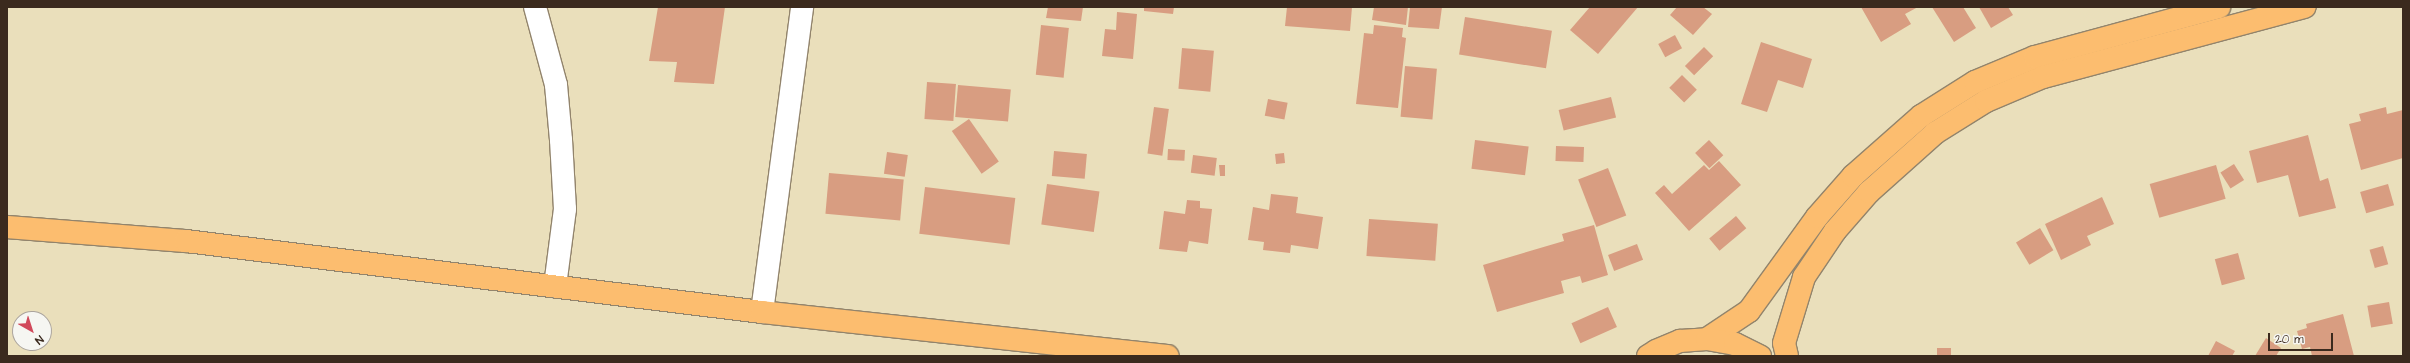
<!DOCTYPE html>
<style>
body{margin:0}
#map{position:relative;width:2410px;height:363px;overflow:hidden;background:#eadfbb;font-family:"Architects Daughter",sans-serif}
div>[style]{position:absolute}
.building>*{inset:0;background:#d89d81;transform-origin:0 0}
.roads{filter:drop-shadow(1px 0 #92846c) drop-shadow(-1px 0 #92846c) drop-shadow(0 1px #92846c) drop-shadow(0 -1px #92846c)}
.minor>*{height:22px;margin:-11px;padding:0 11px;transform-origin:11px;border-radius:11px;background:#fff}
.highway>*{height:22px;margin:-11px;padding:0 11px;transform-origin:11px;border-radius:11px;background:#fcbd6f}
span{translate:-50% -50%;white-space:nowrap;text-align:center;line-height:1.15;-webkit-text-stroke:3px #f6f6f2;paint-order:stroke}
.frame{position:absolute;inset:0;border:8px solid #3b2a1e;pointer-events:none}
.north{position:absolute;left:12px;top:311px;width:40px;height:40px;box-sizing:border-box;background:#f6f6f2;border:1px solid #aba49d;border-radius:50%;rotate:141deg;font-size:11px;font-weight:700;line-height:16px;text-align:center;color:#3b2a1e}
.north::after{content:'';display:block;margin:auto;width:14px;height:18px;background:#d1495b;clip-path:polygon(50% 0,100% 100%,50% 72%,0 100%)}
.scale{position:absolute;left:2268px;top:333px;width:65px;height:18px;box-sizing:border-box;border:2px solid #3b2a1e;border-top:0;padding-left:5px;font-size:12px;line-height:14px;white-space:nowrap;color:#3b2a1e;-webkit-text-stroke:3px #f6f6f2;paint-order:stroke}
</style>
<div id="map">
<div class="building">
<i style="clip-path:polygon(658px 7px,725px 7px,714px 84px,674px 82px,677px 62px,649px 61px)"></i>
<i style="clip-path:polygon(1048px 7px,1083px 7px,1081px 21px,1046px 18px)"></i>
<i style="clip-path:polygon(1144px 7px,1174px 7px,1173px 14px,1144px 11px)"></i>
<i style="clip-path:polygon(1287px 7px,1352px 7px,1350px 31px,1285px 26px)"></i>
<i style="clip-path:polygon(1374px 7px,1408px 7px,1406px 25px,1372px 20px)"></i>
<i style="clip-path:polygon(1410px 7px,1442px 7px,1439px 29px,1408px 27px)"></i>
<i style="clip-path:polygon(1590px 7px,1638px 7px,1598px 54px,1570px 30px)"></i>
<i style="clip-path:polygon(1677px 7px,1703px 7px,1712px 14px,1693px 35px,1670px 15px)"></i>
<i style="clip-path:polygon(1861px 7px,1918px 7px,1905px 14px,1911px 24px,1881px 42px)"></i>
<i style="clip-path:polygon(1932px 7px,1963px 7px,1976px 28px,1954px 42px)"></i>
<i style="clip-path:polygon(1979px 7px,2008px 7px,2013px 15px,1991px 28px)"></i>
<i style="clip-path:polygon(1117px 12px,1137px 14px,1133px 59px,1102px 56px,1105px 29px,1116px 30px)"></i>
<i style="left:1465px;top:17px;width:88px;height:38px;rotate:9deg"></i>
<i style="left:1041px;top:25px;width:28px;height:50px;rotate:6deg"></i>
<i style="clip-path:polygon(1374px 25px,1403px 28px,1402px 37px,1406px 38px,1398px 108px,1356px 104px,1364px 33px,1373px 34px)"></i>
<i style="left:1675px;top:35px;width:15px;height:19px;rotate:62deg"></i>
<i style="clip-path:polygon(1761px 42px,1812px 59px,1803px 88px,1778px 80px,1767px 112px,1741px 104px)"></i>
<i style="left:1704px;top:47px;width:13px;height:27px;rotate:45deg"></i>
<i style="left:1182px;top:48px;width:32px;height:41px;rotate:5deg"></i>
<i style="left:1405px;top:66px;width:32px;height:51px;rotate:5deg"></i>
<i style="left:1682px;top:75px;width:21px;height:18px;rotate:45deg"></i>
<i style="left:927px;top:82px;width:29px;height:37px;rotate:4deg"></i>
<i style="left:958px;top:85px;width:53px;height:32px;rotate:5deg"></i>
<i style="left:1611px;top:97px;width:21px;height:54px;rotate:76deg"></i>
<i style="left:1268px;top:99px;width:20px;height:17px;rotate:11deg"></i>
<i style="left:1154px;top:107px;width:15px;height:47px;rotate:8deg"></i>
<i style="clip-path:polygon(2386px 107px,2387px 114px,2403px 110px,2403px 158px,2361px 170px,2349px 124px,2361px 121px,2359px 114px)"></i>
<i style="left:969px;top:119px;width:52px;height:21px;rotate:55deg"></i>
<i style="clip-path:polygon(2308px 135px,2320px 181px,2328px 178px,2336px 208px,2299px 217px,2288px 175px,2257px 183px,2249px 151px)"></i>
<i style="left:1475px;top:140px;width:54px;height:29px;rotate:7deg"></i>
<i style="left:1709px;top:140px;width:21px;height:19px;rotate:47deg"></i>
<i style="left:1556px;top:146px;width:28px;height:15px;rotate:2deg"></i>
<i style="left:1168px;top:149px;width:17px;height:11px;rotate:3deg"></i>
<i style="left:1054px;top:151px;width:33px;height:25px;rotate:5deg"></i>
<i style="left:887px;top:152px;width:21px;height:22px;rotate:8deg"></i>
<i style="left:1284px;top:153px;width:10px;height:9px;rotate:84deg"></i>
<i style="left:1193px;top:155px;width:24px;height:18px;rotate:7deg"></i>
<i style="clip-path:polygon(1719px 161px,1741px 185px,1689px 231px,1655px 193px,1664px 185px,1672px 194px,1704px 165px,1709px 170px)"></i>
<i style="left:2234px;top:164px;width:19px;height:16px;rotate:58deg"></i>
<i style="clip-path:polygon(1219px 165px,1225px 165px,1225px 176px,1220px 176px)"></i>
<i style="left:2216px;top:165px;width:35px;height:69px;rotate:74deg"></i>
<i style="left:1608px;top:168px;width:51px;height:32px;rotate:69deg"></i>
<i style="left:829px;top:173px;width:75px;height:41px;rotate:5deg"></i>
<i style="left:1047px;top:184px;width:53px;height:41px;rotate:8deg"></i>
<i style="left:2388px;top:184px;width:22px;height:29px;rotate:74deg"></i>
<i style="left:925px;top:187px;width:91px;height:47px;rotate:7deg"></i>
<i style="clip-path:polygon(1271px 194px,1298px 197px,1296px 213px,1323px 217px,1318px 249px,1291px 245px,1290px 253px,1263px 250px,1264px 242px,1248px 240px,1253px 207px,1269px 210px)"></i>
<i style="clip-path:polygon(2102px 197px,2114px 224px,2087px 236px,2091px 245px,2061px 260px,2045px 224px)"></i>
<i style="clip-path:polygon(1187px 200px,1200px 201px,1200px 208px,1212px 209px,1208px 244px,1189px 241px,1187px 252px,1159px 249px,1164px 211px,1185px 214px)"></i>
<i style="left:1736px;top:216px;width:16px;height:35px;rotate:50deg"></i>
<i style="left:1369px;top:219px;width:69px;height:37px;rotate:4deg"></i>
<i style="clip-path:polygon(1594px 225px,1608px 275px,1582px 283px,1580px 276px,1561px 281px,1564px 293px,1497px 312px,1483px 265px,1564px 241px,1562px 234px)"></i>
<i style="left:2040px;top:228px;width:26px;height:28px;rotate:59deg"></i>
<i style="left:1637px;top:244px;width:17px;height:31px;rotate:69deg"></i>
<i style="left:2383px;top:246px;width:19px;height:14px;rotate:74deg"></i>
<i style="left:2238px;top:253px;width:27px;height:24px;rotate:75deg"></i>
<i style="left:2389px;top:302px;width:22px;height:22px;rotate:80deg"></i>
<i style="left:1608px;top:307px;width:22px;height:40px;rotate:66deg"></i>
<i style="clip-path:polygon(2343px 314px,2354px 356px,2312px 356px,2310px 347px,2302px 349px,2297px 331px,2307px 328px,2306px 324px)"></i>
<i style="clip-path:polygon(2266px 338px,2281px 348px,2276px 356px,2255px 356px)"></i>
<i style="clip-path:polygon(2216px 341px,2235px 351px,2232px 356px,2208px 356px)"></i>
<i style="left:1937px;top:348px;width:14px;height:8px"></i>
</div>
<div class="roads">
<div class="minor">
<i style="left:535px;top:7px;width:81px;rotate:74.9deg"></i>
<i style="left:556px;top:85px;width:55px;rotate:84.8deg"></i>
<i style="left:561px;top:140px;width:69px;rotate:86.7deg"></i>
<i style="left:565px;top:209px;width:78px;rotate:97.4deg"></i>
<i style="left:762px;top:312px;width:308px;rotate:-82.5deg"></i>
</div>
<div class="highway">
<i style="left:7px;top:227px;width:180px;rotate:4.5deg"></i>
<i style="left:186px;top:241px;width:580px;rotate:7.03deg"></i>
<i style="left:762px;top:312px;width:408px;rotate:6.2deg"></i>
<i style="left:1707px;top:339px;width:50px;rotate:-33.7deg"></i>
<i style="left:1749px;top:311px;width:116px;rotate:-54.1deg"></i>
<i style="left:1817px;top:217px;width:55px;rotate:-48.7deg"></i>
<i style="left:1853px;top:176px;width:91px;rotate:-41.4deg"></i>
<i style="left:1921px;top:116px;width:64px;rotate:-32.2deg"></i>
<i style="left:1975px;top:82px;width:65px;rotate:-22.6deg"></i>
<i style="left:2035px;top:57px;width:191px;rotate:-15.2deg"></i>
<i style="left:1648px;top:356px;width:9px;rotate:-32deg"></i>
<i style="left:1656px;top:351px;width:26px;rotate:-23deg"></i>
<i style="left:1680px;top:341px;width:27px;rotate:-4deg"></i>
<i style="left:1707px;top:339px;width:28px;rotate:10deg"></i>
<i style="left:1735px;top:344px;width:28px;rotate:26deg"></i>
<i style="left:1787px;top:356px;width:13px;rotate:-103deg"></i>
<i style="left:1784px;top:343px;width:69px;rotate:-73.1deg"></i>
<i style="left:1804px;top:277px;width:55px;rotate:-56deg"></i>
<i style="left:1835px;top:231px;width:52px;rotate:-48.9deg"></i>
<i style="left:1869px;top:192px;width:89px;rotate:-41.8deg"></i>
<i style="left:1935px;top:133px;width:60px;rotate:-32.1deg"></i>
<i style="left:1986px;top:101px;width:62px;rotate:-22.8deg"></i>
<i style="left:2043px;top:77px;width:271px;rotate:-15deg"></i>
</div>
</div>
<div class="frame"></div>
<div class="north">N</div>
<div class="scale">20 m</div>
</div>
